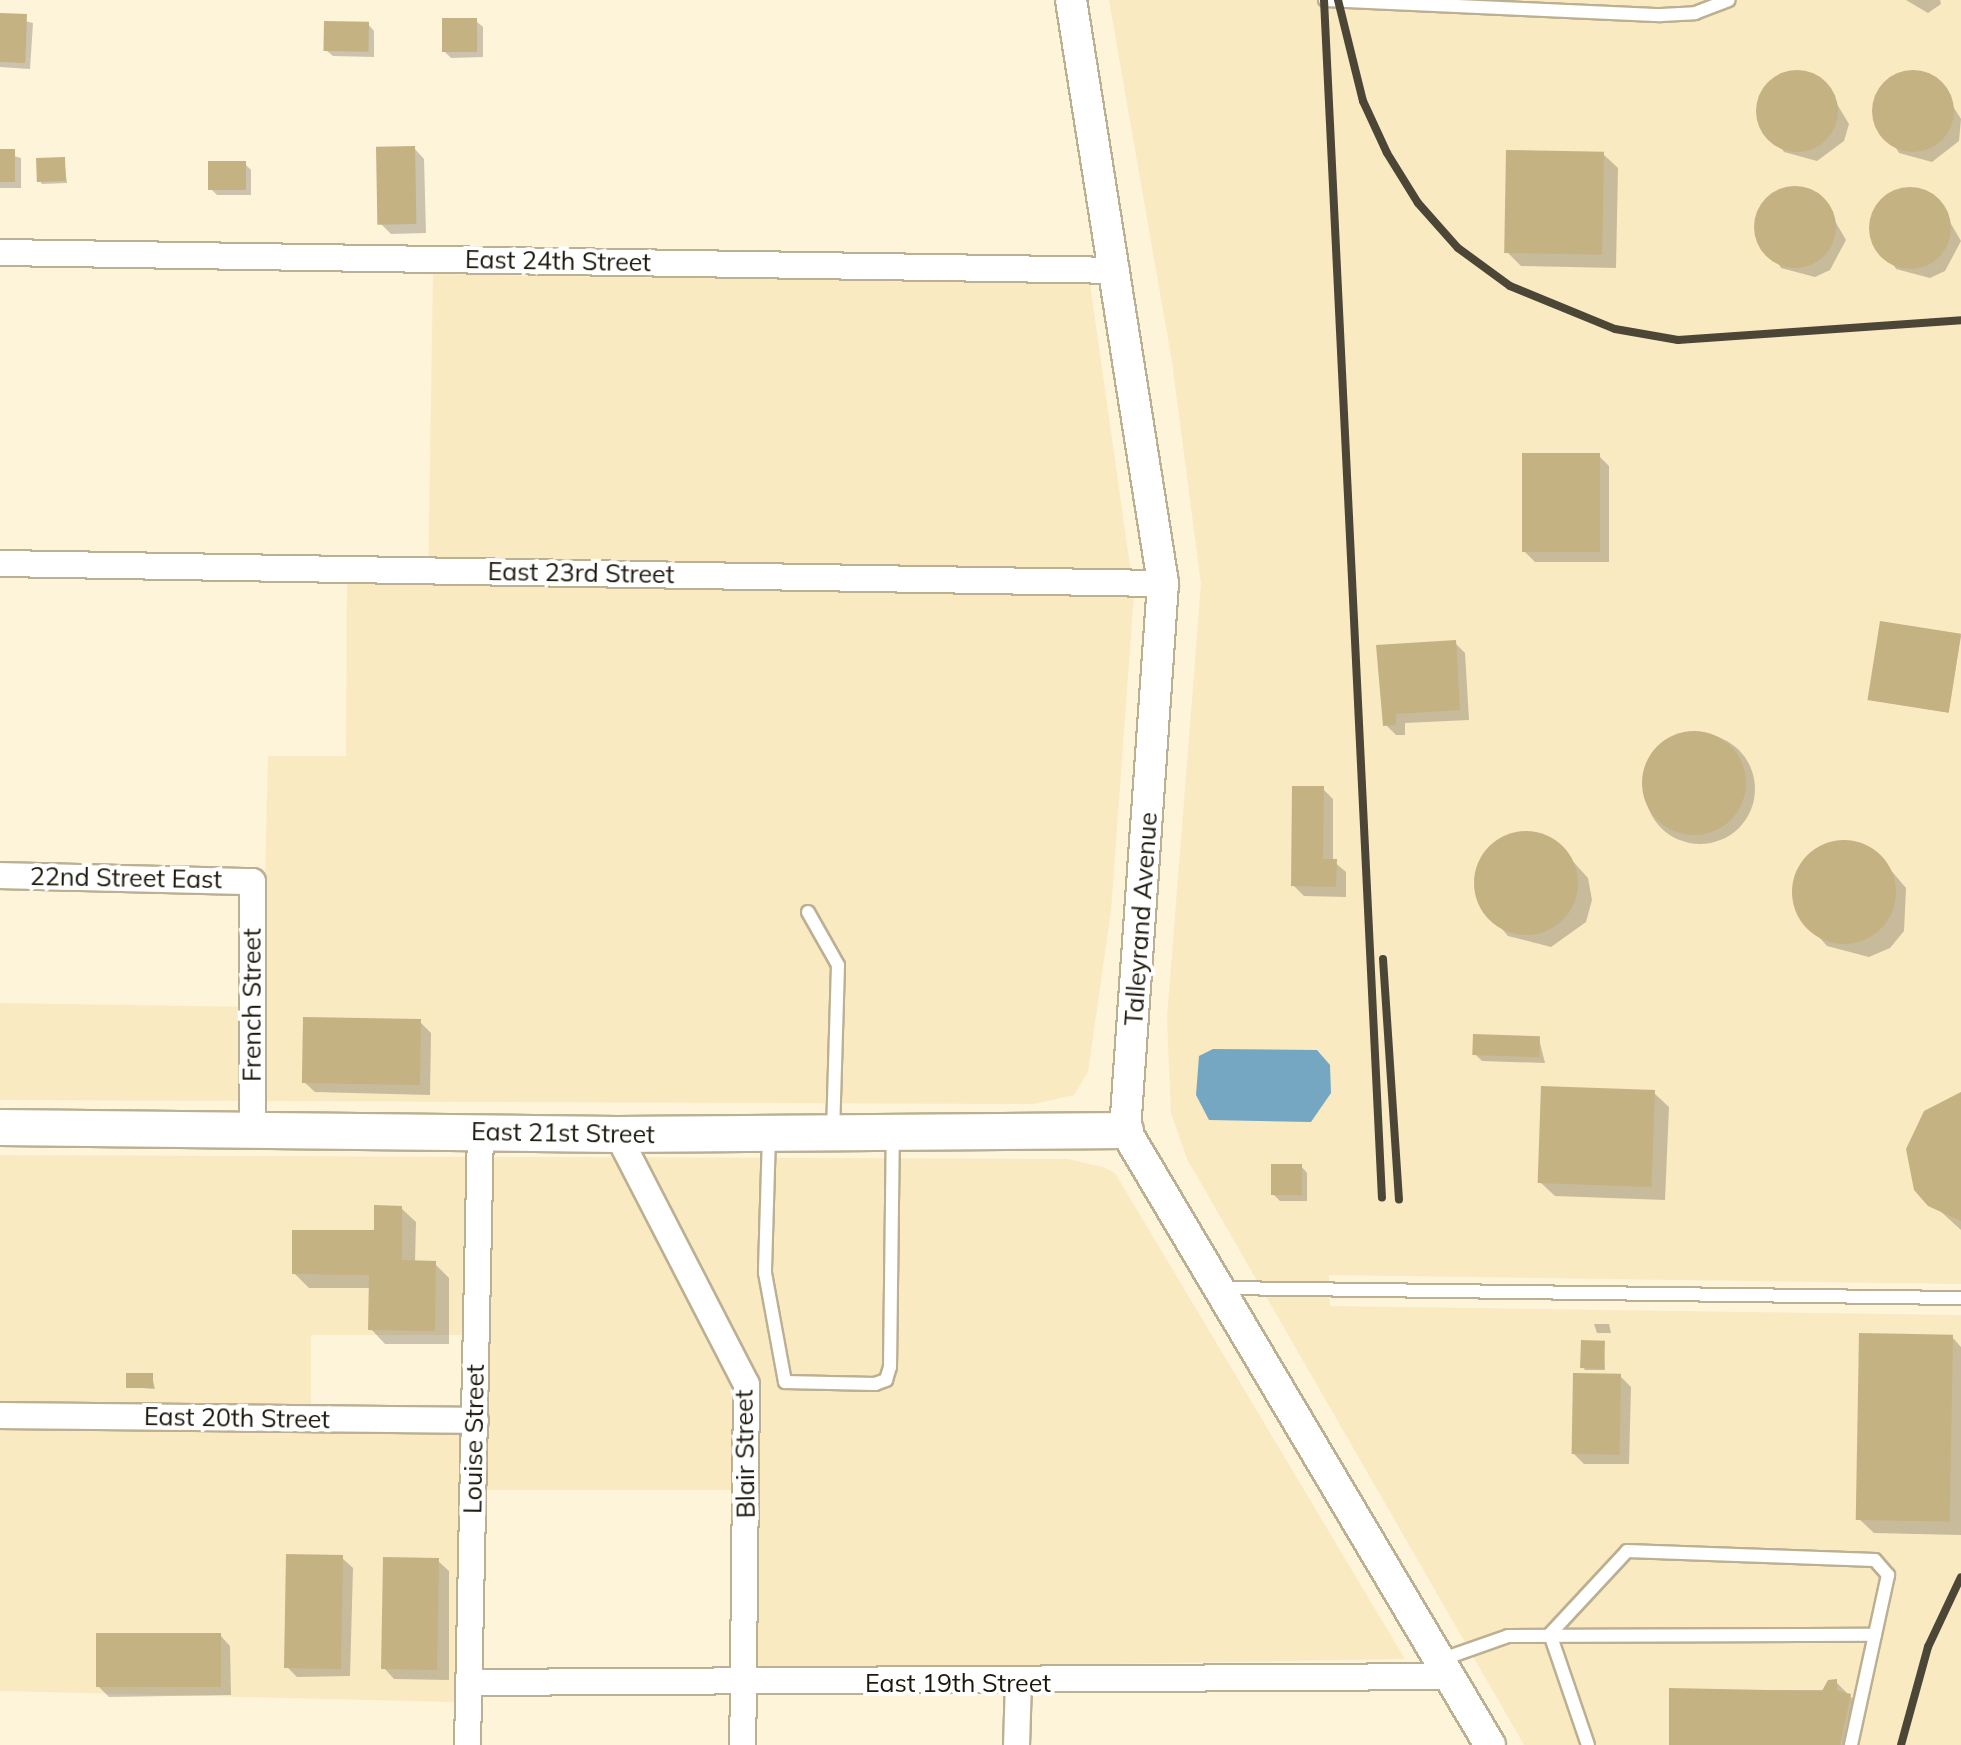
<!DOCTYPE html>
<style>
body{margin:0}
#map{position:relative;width:1961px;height:1745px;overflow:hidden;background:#fef4da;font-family:Mulish,sans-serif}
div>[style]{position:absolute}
.built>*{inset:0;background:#f9eac2}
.water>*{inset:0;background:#75a7c3}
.shadow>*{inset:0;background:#0003;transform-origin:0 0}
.round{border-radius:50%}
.building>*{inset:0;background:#c5b283;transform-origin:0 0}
.roads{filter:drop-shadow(2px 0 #bcb092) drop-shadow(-2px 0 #bcb092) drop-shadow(0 2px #bcb092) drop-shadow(0 -2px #bcb092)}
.service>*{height:12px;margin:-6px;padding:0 6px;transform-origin:6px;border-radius:6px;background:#fff}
.minor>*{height:25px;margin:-12.5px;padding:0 12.5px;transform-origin:12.5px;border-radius:12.5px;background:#fff}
.tertiary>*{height:30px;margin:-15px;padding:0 15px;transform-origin:15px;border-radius:15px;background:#fff}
.secondary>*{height:35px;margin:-17.5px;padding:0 17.5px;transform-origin:17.5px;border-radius:17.5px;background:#fff}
.rail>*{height:8px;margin:-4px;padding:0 4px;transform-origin:4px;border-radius:4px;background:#4c4637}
span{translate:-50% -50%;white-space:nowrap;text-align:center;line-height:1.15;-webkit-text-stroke:8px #fff;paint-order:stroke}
.street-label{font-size:25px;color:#1c180c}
</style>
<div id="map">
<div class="built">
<i style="clip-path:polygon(1109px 0,1961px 0,1961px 1284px,1329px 1275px,1330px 1306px,1961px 1315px,1961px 1745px,1524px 1745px,1187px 1159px,1171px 1113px,1167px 1018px,1201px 584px,1172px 362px)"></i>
<i style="clip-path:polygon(433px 274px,1090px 284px,1134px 594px,1111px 911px,1088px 1072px,1074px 1095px,1033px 1104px,0 1100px,0 1003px,262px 1007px,268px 756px,346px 756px,347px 580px,428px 581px)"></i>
<i style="clip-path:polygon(evenodd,0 1155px,1068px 1159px,1103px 1167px,1115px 1173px,1405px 1659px,738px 1670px,734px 1490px,464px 1490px,454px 1702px,0 1691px,0 1155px,465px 1335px,466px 1430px,311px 1427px,311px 1335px,465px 1335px)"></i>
</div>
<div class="water">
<i style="clip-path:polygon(1213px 1049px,1317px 1050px,1330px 1065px,1331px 1093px,1311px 1122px,1209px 1120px,1196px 1095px,1199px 1056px)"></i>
</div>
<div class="shadow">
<i style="clip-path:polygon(1906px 0,1940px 0,1941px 4px,1928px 13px)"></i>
<i style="clip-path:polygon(0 15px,33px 23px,30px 69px,0 67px)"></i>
<i style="clip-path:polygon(476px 21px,483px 27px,483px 57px,451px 58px,444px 51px)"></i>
<i style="clip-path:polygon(368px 24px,374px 31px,374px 57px,333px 56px,326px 50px)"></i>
<i style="clip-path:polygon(1790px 73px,1823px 81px,1849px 124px,1844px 141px,1817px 161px,1784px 152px,1758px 109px,1774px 79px)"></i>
<i style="clip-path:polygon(1905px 73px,1938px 82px,1961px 119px,1959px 141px,1932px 162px,1899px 153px,1874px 110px,1890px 80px)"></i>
<i style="clip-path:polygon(414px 148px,424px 159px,426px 233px,391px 234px,381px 224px)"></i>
<i style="clip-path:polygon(0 152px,21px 158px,21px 188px,0 188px)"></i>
<i style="clip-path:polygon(1603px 154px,1618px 168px,1616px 268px,1521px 266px,1507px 252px)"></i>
<i style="clip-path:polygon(64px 159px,67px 183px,42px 184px,40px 181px)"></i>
<i style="clip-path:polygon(245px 164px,251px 170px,251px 195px,217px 195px,210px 188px)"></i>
<i style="clip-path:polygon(1787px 189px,1821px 197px,1846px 240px,1830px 270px,1815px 277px,1781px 268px,1756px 225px,1772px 195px)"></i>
<i style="clip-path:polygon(1902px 189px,1936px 198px,1961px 241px,1945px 271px,1930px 278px,1896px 269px,1871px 226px,1887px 196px)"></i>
<i style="clip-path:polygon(1599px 456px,1609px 466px,1609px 562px,1535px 562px,1524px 551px)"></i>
<i style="left:1882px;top:623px;width:80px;height:78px;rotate:9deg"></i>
<i style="clip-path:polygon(1455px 643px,1465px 653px,1469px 720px,1405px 723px,1405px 735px,1396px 735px,1385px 724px)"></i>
<i class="round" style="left:1645px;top:734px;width:110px;height:110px"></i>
<i style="clip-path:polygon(1323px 789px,1333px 799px,1333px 861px,1346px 872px,1346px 897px,1304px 896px,1293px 885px)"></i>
<i style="clip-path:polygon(1516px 833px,1558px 845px,1588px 878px,1592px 900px,1586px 922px,1551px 947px,1508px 936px,1480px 903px,1475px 881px,1481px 859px,1496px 842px)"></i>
<i style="clip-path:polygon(1834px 843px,1877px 854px,1906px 888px,1904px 931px,1890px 948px,1869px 957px,1827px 946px,1797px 912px,1799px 869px,1814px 852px)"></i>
<i style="clip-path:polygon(420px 1022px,431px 1033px,430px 1095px,315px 1092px,304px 1082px)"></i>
<i style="clip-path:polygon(1539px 1039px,1545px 1063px,1482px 1061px,1475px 1054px)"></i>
<i style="clip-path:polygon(1654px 1093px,1669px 1107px,1665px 1200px,1555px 1196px,1540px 1182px)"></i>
<i style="clip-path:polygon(1961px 1095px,1961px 1230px,1916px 1189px,1908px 1149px)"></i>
<i style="clip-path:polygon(1301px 1166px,1307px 1173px,1307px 1201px,1280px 1201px,1273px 1194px)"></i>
<i style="clip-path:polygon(401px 1208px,416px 1222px,415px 1263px,434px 1263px,449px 1278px,449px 1344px,385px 1344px,371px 1329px,371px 1288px,309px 1288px,294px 1273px,377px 1233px)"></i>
<i style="clip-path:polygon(1594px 1324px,1609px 1324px,1611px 1333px,1597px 1333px)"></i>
<i style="clip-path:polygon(1952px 1337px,1961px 1347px,1961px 1535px,1874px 1533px,1859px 1519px)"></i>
<i style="clip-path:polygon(1604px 1344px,1605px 1370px,1585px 1370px,1583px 1367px)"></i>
<i style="clip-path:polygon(152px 1376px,155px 1389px,128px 1387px)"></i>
<i style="clip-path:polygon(1620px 1376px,1631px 1387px,1629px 1464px,1584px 1464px,1573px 1453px)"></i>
<i style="clip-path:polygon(342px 1558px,353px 1568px,350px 1676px,297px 1677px,287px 1667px)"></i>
<i style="clip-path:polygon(438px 1561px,449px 1571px,449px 1680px,394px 1679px,384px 1668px)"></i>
<i style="clip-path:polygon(220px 1635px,230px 1646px,231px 1695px,109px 1697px,98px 1686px)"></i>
<i style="clip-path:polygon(1837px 1683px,1864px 1710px,1856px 1745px,1672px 1745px,1671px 1690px,1824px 1690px)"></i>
</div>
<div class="building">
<i style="left:0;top:13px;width:27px;height:49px;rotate:2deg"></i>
<i style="left:442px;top:18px;width:35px;height:34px"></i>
<i style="left:324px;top:21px;width:45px;height:30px;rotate:1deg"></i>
<i class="round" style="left:1756px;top:70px;width:82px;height:82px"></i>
<i class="round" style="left:1872px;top:70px;width:82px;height:82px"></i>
<i style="left:415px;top:146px;width:78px;height:39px;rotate:89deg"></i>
<i style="left:0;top:149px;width:15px;height:33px"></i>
<i style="left:1506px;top:150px;width:98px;height:103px;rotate:1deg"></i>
<i style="left:65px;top:157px;width:24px;height:29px;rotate:88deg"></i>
<i style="left:208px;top:161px;width:38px;height:29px"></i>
<i class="round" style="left:1754px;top:186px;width:82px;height:82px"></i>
<i class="round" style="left:1869px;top:187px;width:82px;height:82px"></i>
<i style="left:1522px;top:453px;width:78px;height:99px"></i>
<i style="left:1880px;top:621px;width:82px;height:80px;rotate:9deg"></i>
<i style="clip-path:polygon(1456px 640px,1460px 710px,1396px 714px,1396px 725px,1383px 726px,1376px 645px)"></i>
<i class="round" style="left:1642px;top:731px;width:104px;height:104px"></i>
<i style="clip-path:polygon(1292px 786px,1324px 786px,1323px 859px,1337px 859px,1336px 887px,1291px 886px)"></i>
<i class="round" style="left:1474px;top:831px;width:104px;height:104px"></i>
<i class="round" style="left:1792px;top:840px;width:104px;height:104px"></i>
<i style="left:303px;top:1017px;width:118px;height:66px;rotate:1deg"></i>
<i style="left:1473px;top:1034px;width:67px;height:21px;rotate:2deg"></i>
<i style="left:1541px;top:1086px;width:114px;height:97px;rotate:2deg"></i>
<i style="clip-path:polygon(1961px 1092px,1961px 1221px,1928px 1206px,1914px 1190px,1906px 1149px,1924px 1111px)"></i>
<i style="left:1271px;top:1164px;width:31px;height:31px"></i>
<i style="clip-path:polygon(374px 1205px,402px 1206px,402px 1260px,436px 1261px,435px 1331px,368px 1330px,369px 1275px,292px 1274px,292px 1230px,374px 1230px)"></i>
<i style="left:1859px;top:1333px;width:94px;height:187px;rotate:1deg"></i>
<i style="left:1581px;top:1340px;width:24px;height:28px;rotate:2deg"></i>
<i style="left:126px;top:1373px;width:27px;height:15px"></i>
<i style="left:1573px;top:1373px;width:48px;height:81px;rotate:1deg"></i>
<i style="left:286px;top:1554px;width:57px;height:114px;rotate:1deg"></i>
<i style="left:383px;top:1557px;width:56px;height:112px;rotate:1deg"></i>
<i style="left:96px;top:1633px;width:125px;height:54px"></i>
<i style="clip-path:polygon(1837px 1679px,1837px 1691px,1851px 1694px,1840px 1745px,1669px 1745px,1669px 1688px,1822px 1691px,1828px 1680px)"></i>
</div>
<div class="roads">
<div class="service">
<i style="left:1325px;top:0;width:336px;rotate:2.6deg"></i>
<i style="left:1661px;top:15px;width:34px;rotate:-3deg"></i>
<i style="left:1695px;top:13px;width:36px;rotate:-21deg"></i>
<i style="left:808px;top:912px;width:61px;rotate:60.5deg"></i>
<i style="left:838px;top:965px;width:166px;rotate:91.7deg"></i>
<i style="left:769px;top:1135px;width:138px;rotate:91.7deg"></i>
<i style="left:765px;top:1273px;width:111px;rotate:79.6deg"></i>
<i style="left:785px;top:1382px;width:90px;rotate:1.3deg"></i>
<i style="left:875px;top:1384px;width:12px;rotate:-20deg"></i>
<i style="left:886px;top:1380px;width:14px;rotate:-73deg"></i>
<i style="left:890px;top:1367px;width:231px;rotate:-89.3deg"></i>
<i style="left:1222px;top:1288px;width:739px;rotate:0.78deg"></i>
<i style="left:1550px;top:1634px;width:113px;rotate:-47.1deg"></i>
<i style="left:1627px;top:1551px;width:248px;rotate:2.1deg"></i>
<i style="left:1875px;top:1560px;width:20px;rotate:49deg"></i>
<i style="left:1888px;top:1575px;width:174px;rotate:102.3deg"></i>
<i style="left:1550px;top:1634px;width:117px;rotate:71.1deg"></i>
<i style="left:1440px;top:1660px;width:72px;rotate:-19.4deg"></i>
<i style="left:1508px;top:1636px;width:367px;rotate:-0.2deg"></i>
</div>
<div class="minor">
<i style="left:0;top:252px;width:1116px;rotate:0.92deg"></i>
<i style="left:0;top:563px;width:1163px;rotate:0.99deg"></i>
<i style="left:0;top:875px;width:252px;rotate:1.4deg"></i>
<i style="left:252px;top:881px;width:249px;rotate:90deg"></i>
<i style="left:617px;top:1134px;width:281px;rotate:62.7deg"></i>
<i style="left:746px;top:1384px;width:361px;rotate:90.6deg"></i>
<i style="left:0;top:1415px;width:475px;rotate:0.6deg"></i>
<i style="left:469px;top:1682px;width:978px;rotate:-0.35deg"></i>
<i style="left:467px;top:1745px;width:613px;rotate:-88.79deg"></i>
<i style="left:1016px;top:1745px;width:62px;rotate:-88.2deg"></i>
</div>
<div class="tertiary">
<i style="left:1071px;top:0;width:590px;rotate:81.03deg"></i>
<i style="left:1163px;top:583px;width:548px;rotate:93.97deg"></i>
<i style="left:1125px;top:1130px;width:715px;rotate:59.31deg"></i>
</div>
<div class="secondary">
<i style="left:0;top:1127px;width:617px;rotate:0.65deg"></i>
<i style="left:617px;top:1134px;width:508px;rotate:-0.45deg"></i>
</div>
</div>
<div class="rail">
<i style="left:1324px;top:0;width:1199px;rotate:87.23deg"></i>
<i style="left:1338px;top:0;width:104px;rotate:76.1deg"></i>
<i style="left:1363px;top:101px;width:57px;rotate:65.2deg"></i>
<i style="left:1387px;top:153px;width:59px;rotate:58.2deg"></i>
<i style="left:1418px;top:203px;width:60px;rotate:48.4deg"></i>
<i style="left:1458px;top:248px;width:64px;rotate:36.2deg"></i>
<i style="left:1510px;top:286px;width:113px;rotate:22.3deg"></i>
<i style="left:1615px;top:329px;width:64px;rotate:9.9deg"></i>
<i style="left:1678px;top:340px;width:284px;rotate:-4deg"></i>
<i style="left:1383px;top:959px;width:241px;rotate:86.2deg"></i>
<i style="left:1901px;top:1745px;width:102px;rotate:-74.6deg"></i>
<i style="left:1928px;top:1647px;width:77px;rotate:-64.8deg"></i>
</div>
<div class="street-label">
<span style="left:558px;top:261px;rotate:1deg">East 24th Street</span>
<span style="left:581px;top:573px;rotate:1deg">East 23rd Street</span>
<span style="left:126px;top:878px;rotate:1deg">22nd Street East</span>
<span style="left:1141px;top:919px;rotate:-86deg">Talleyrand Avenue</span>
<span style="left:252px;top:1005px;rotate:-90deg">French Street</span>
<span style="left:563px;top:1133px;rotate:1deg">East 21st Street</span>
<span style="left:237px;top:1418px;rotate:1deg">East 20th Street</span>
<span style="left:474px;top:1439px;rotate:-89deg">Louise Street</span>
<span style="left:745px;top:1454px;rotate:-91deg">Blair Street</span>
<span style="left:958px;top:1683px">East 19th Street</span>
</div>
</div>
